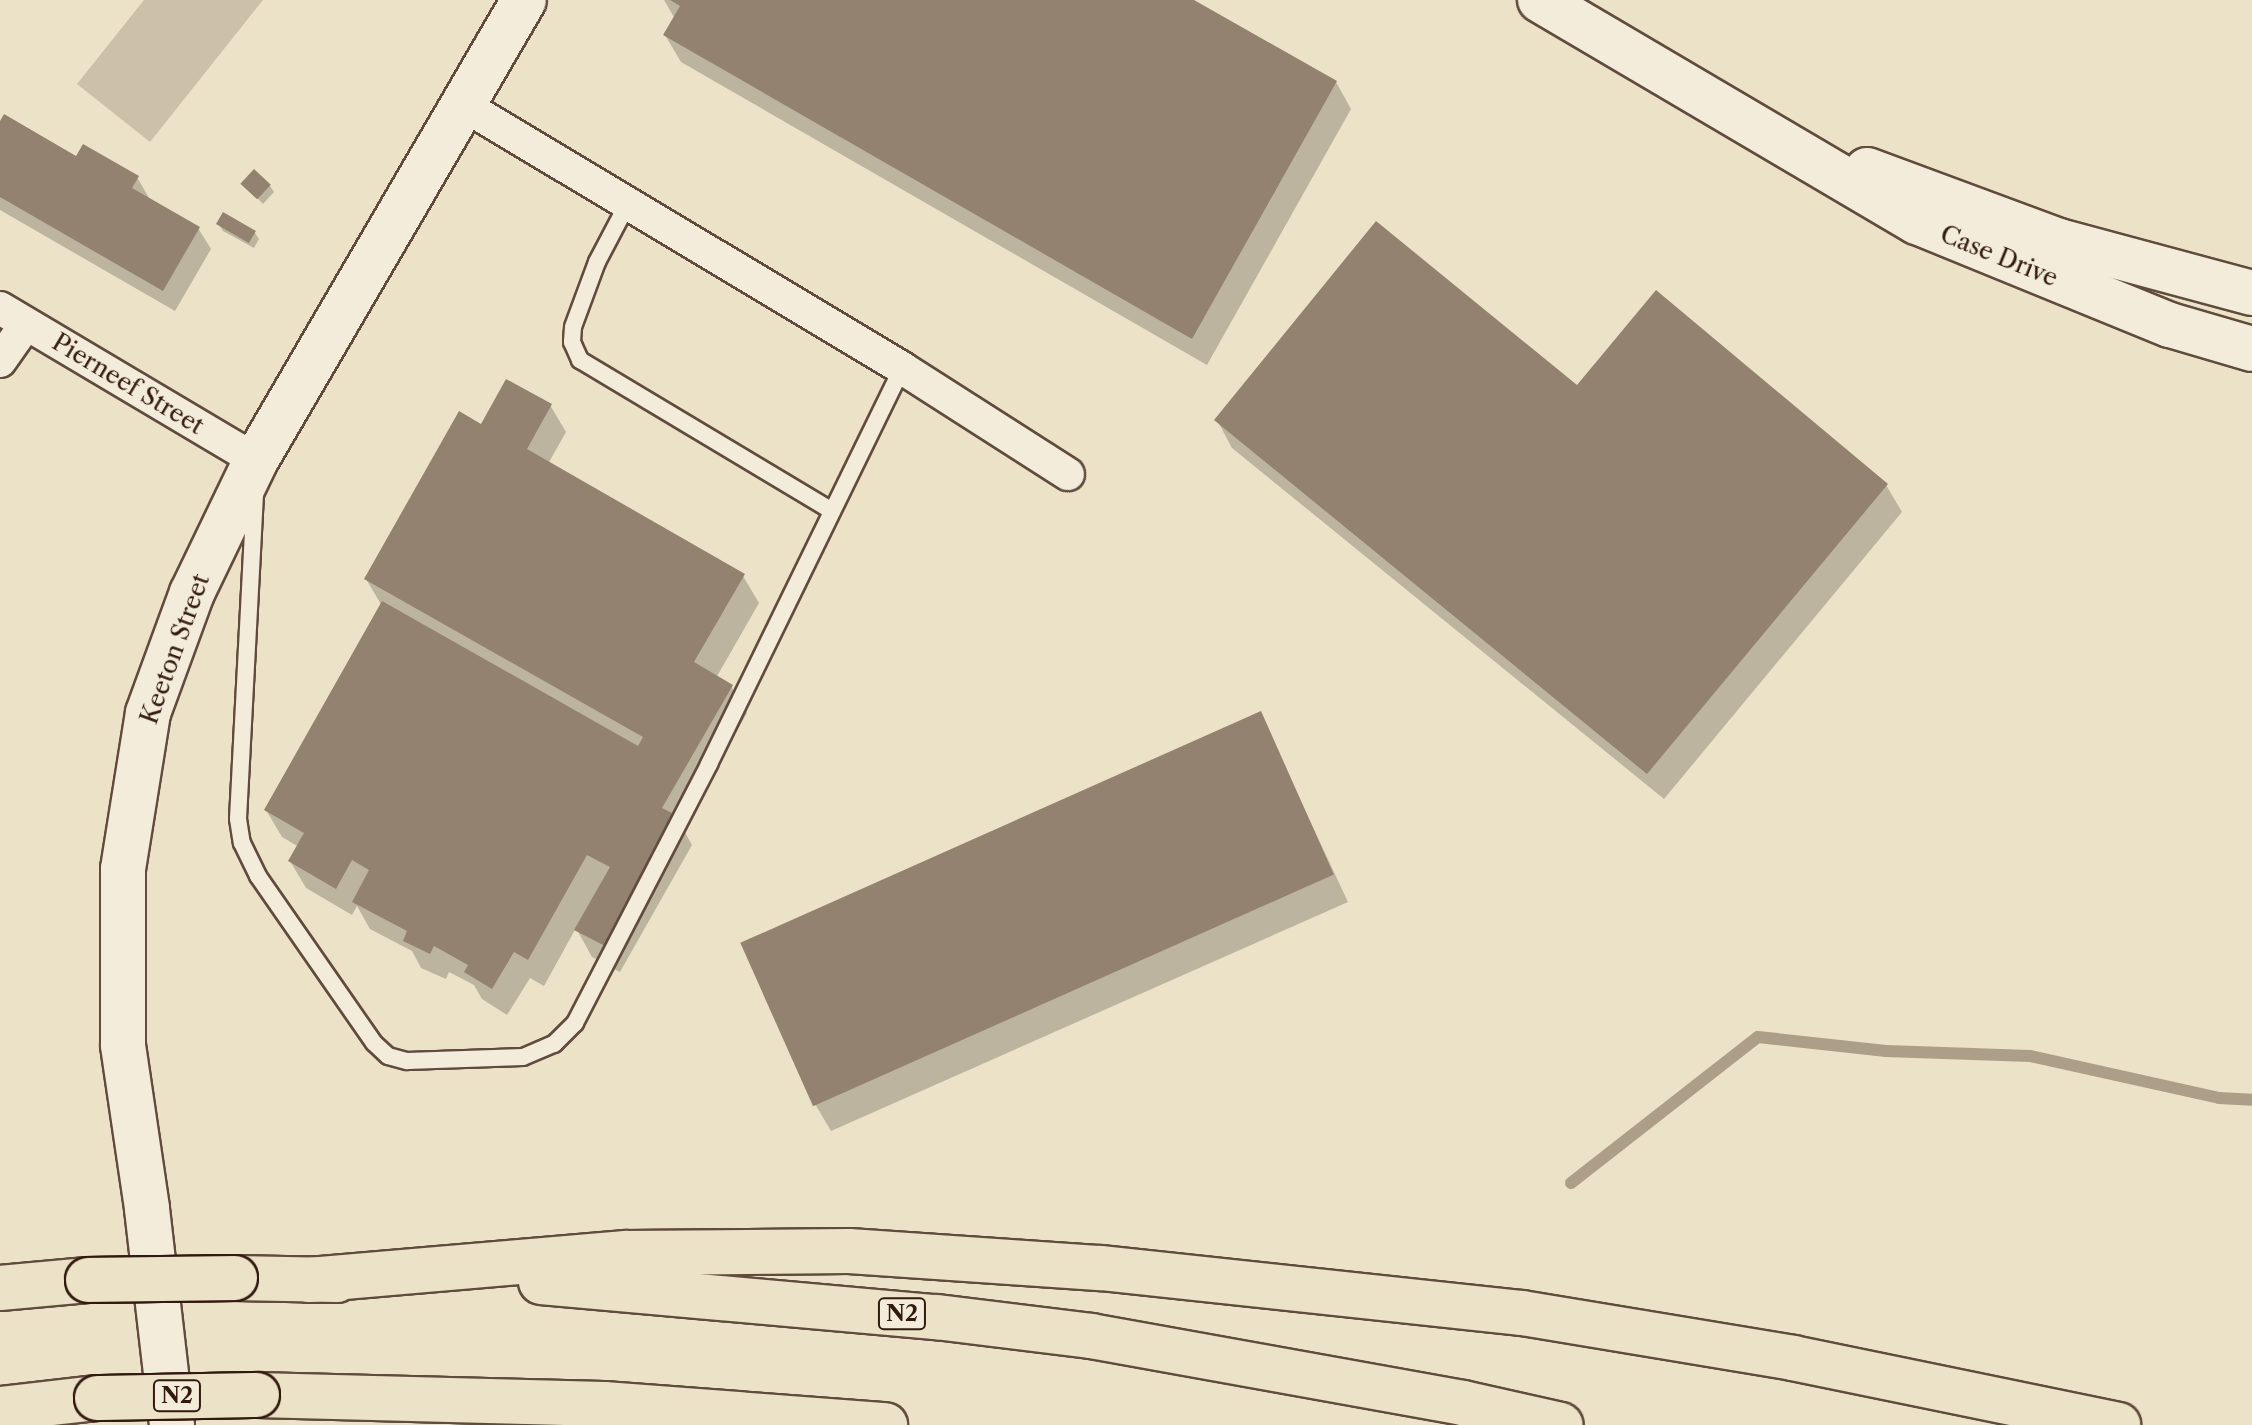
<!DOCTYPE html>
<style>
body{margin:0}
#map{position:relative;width:2252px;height:1425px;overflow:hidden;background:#ece2c7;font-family:"Libre Caslon Text",serif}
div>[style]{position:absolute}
.green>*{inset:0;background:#ccc0a8}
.shadow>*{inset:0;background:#0003}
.stream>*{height:12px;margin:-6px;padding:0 6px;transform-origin:6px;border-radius:6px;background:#ad9e88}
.building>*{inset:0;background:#93826f;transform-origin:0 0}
.roads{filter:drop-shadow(2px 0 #604b3d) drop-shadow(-2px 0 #604b3d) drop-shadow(0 2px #604b3d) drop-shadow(0 -2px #604b3d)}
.lane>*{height:16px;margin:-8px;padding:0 8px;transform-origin:8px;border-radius:8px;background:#f3ecdb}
.street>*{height:32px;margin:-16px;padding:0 16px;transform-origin:16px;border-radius:16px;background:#f3ecdb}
.secondary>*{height:44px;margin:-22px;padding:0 22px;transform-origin:22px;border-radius:22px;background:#f3ecdb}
.highway>*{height:44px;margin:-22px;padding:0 22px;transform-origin:22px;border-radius:22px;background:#ece2c7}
.bridges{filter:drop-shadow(2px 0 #32190f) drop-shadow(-2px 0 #32190f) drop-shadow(0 2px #32190f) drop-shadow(0 -2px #32190f)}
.highway-bridge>*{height:44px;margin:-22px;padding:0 22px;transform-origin:22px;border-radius:22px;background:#ece2c7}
span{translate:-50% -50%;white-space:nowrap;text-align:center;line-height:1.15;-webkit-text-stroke:8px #f3ecdb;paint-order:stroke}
.shield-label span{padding:2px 6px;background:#f3ecdb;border:2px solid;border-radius:6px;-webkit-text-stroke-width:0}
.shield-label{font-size:22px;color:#32190f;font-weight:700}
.street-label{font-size:24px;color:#32190f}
</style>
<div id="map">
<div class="green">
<i style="clip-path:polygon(144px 0,263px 0,150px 142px,77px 84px)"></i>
</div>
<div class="shadow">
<i style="clip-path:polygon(664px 0,1190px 0,1336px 82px,1351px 109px,1207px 365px,681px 62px,665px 35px,675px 19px)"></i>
<i style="clip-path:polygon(0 125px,77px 158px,137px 177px,149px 198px,198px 228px,211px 249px,175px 311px,0 210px)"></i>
<i style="clip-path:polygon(244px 184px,270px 186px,274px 192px,263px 204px)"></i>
<i style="clip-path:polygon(219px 225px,255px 233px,259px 239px,254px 248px,223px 231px)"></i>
<i style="clip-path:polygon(1577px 387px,1886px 485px,1902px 512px,1664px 799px,1232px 448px,1217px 420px)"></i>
<i style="clip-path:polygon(550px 405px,566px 432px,548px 464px,743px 576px,759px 603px,716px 678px,731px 686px,747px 713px,682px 827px,692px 845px,620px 972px,592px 957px,576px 928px,544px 986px,530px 978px,507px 1015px,482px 999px,474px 985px,449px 972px,446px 979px,421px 968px,412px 951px,370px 929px,357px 906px,352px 915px,306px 888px,290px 861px,299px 847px,282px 837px,266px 810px,382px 606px,366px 579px,482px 427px)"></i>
<i style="clip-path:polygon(1260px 714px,1348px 902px,831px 1131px,815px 1104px)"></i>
</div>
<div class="stream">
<i style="left:1571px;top:1183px;width:237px;rotate:-38deg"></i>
<i style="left:1758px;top:1037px;width:129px;rotate:6.2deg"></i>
<i style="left:1886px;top:1051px;width:144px;rotate:2deg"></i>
<i style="left:2030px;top:1056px;width:194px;rotate:12.5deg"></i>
<i style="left:2219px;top:1098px;width:33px;rotate:3deg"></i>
</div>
<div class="building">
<i style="clip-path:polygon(670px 0,1194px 0,1337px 81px,1192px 339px,663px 35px,680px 6px)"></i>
<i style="clip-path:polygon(4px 114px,76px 156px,83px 144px,139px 176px,132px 188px,200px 227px,163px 291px,0 197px,0 121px)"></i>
<i style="left:254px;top:169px;width:23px;height:20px;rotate:43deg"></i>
<i style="left:223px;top:212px;width:38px;height:14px;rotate:30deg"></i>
<i style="clip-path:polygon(1376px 221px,1577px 385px,1656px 290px,1888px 484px,1647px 774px,1214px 420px)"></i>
<i style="clip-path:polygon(506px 379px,552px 404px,527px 449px,745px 574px,694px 662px,733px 685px,662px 808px,678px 816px,605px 946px,574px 930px,610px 867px,587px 855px,528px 960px,514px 952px,492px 989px,464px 972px,468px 965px,434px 946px,430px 954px,403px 941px,407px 931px,352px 902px,369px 870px,352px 860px,336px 889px,288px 861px,304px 833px,264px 810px,382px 601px,638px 746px,643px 737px,364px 579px,459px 411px,481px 424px)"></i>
<i style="left:1261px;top:711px;width:179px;height:570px;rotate:66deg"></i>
</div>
<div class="roads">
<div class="lane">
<i style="left:628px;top:203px;width:67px;rotate:117.7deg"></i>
<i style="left:597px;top:262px;width:69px;rotate:110.3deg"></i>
<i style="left:573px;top:327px;width:15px;rotate:94deg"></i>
<i style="left:572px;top:342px;width:20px;rotate:66deg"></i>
<i style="left:580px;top:360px;width:292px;rotate:30.9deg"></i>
<i style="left:255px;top:494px;width:325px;rotate:93deg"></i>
<i style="left:238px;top:819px;width:24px;rotate:81deg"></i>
<i style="left:242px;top:843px;width:37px;rotate:64deg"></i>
<i style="left:258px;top:876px;width:203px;rotate:55.2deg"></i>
<i style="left:374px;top:1043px;width:19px;rotate:43deg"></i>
<i style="left:388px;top:1056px;width:20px;rotate:15deg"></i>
<i style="left:407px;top:1061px;width:116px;rotate:-2deg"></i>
<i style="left:523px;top:1057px;width:34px;rotate:-23deg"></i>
<i style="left:554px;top:1044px;width:30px;rotate:-45deg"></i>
<i style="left:575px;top:1023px;width:292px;rotate:-62.6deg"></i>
<i style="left:709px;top:764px;width:441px;rotate:-64deg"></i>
</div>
<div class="street">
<i style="left:465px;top:106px;width:510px;rotate:30.94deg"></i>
<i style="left:902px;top:368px;width:197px;rotate:32.6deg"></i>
<i style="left:0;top:308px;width:298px;rotate:30.7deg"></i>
<i style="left:0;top:361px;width:45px;rotate:-54.9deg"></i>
</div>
<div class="secondary">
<i style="left:1540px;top:0;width:438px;rotate:30.5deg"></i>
<i style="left:1917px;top:222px;width:273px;rotate:22.2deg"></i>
<i style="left:2170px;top:325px;width:85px;rotate:16.3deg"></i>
<i style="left:1867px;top:170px;width:205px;rotate:20.3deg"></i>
<i style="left:2059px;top:241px;width:200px;rotate:15.1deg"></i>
<i style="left:172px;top:1425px;width:218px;rotate:-96.6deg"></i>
<i style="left:147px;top:1208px;width:165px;rotate:-98.4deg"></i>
<i style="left:123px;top:1045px;width:176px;rotate:-90deg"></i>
<i style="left:123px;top:869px;width:158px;rotate:-80.9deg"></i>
<i style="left:148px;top:713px;width:128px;rotate:-69.9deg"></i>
<i style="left:192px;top:593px;width:148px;rotate:-64.3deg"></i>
<i style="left:256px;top:460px;width:532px;rotate:-59.77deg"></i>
</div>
<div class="highway">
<i style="left:235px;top:1278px;width:102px;rotate:1.1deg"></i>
<i style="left:309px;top:1280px;width:318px;rotate:-4.9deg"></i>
<i style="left:626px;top:1253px;width:223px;rotate:-0.5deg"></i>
<i style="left:849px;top:1251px;width:253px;rotate:3.9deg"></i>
<i style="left:1101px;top:1268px;width:423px;rotate:6.1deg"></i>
<i style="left:1522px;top:1313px;width:275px;rotate:9.4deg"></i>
<i style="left:1793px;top:1358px;width:332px;rotate:11.6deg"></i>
<i style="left:541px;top:1282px;width:398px;rotate:5.1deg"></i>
<i style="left:937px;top:1317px;width:155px;rotate:7deg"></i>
<i style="left:1091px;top:1336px;width:378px;rotate:10.2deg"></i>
<i style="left:1463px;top:1403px;width:100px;rotate:12.7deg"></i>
<i style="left:0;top:1288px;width:88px;rotate:-5.2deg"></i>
<i style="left:257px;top:1395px;width:347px;rotate:1.5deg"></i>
<i style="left:604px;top:1404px;width:282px;rotate:4.3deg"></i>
<i style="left:0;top:1409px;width:98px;rotate:-6.5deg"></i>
</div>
</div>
<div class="bridges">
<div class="highway-bridge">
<i style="left:88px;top:1280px;width:147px;rotate:-0.8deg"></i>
<i style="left:97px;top:1398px;width:160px;rotate:-1.1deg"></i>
</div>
</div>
<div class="shield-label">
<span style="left:902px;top:1314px">N2</span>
<span style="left:177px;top:1396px">N2</span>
</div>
<div class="street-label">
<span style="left:1999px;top:256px;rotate:22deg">Case Drive</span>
<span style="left:128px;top:384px;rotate:31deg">Pierneef Street</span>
<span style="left:175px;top:649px;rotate:-70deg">Keeton Street</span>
</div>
</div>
